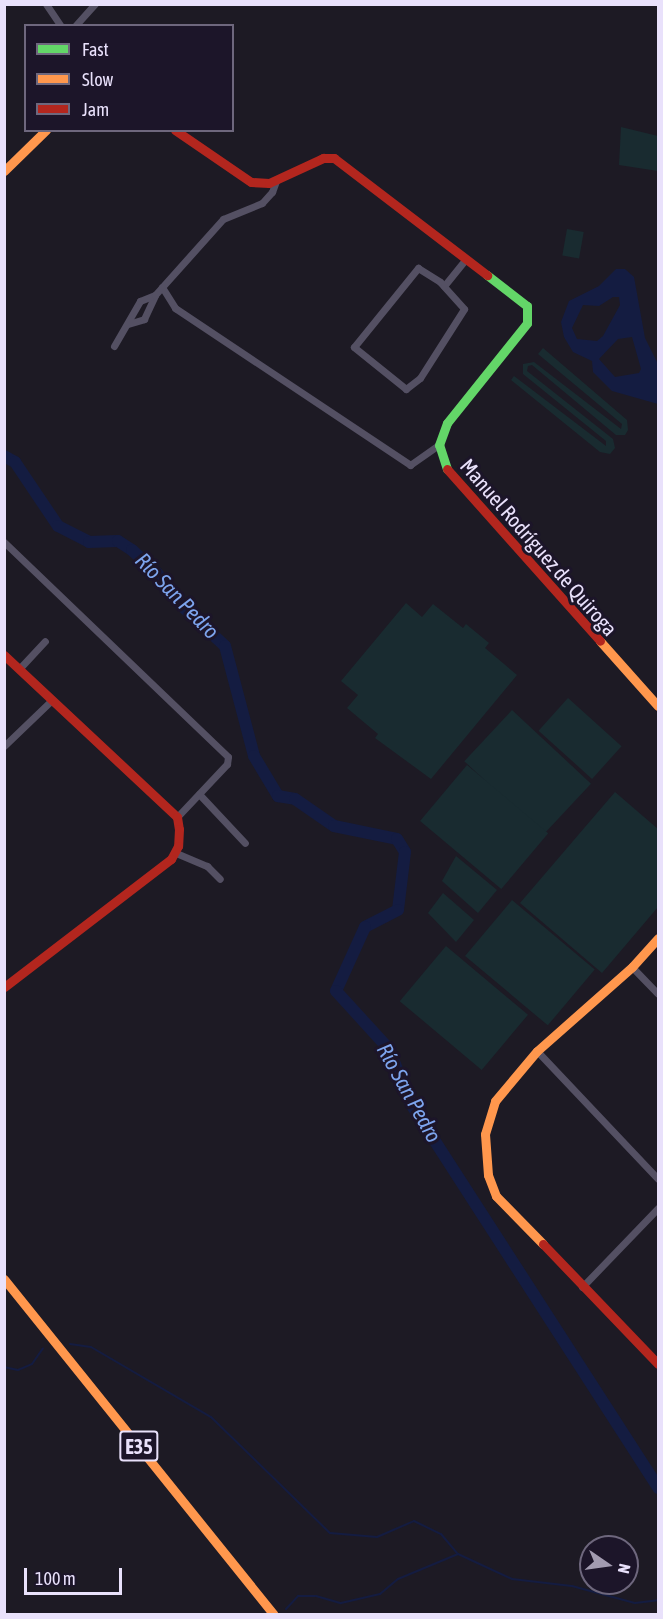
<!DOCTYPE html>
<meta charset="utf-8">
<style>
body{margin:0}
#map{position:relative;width:663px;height:1619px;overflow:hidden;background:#1d1a24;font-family:"Asap Condensed",sans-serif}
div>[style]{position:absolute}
.green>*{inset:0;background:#192b30;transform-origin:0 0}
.water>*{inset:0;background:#141c41}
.stream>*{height:2px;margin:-1px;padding:0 1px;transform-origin:1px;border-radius:1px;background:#141c41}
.river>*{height:12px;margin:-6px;padding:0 6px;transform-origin:6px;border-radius:6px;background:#141c41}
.street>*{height:7px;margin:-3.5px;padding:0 3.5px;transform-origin:3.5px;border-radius:3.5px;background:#545063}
.fast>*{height:9px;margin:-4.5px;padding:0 4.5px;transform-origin:4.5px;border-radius:4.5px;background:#63d668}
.slow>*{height:9px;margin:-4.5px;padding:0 4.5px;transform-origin:4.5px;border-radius:4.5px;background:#ff974d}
.jam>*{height:9px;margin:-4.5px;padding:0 4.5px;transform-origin:4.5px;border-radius:4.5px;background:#b3261e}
span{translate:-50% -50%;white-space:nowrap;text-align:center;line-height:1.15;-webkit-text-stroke:6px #1c1529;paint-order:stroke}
.shield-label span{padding:2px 4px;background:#1c1529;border:2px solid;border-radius:4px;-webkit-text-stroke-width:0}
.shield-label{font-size:20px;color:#e9e1fb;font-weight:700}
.street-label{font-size:21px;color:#e9e1fb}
.water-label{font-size:22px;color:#7da4ed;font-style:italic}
.frame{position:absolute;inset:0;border:6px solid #e9e1fb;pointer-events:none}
.legend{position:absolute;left:24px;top:24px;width:210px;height:108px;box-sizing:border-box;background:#1c1529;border:2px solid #6e677d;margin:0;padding:8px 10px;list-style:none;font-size:18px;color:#e9e1fb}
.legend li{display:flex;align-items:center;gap:12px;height:30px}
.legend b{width:30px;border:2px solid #6e677d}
.north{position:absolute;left:579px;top:1535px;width:60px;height:60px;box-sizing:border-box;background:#1c1529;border:2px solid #6e677d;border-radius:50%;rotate:103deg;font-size:16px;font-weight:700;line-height:24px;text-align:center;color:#e9e1fb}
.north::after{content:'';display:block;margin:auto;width:21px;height:27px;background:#a29bb0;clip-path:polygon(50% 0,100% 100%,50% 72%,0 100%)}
.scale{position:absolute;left:24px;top:1568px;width:98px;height:27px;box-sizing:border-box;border:3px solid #e9e1fb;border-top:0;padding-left:8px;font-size:18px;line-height:21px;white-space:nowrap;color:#e9e1fb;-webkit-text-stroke:4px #1c1529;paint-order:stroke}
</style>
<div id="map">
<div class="green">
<i style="clip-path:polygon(621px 127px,658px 136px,658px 171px,619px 165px)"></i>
<i style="left:567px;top:229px;width:17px;height:27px;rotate:10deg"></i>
<i style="clip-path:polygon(543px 348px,627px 420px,628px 430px,625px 435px,616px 435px,532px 365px,528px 366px,527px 371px,613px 439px,615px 448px,610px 454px,600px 452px,511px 380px,514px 376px,606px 446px,606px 441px,523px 374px,523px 364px,534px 362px,621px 429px,622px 424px,538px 354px)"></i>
<i style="clip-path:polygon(406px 603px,422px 617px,433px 604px,463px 628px,466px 624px,489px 643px,485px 648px,517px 675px,431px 779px,375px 738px,378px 734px,347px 708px,358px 695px,341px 681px)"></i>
<i style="left:568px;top:698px;width:72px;height:44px;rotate:42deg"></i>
<i style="left:512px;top:710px;width:108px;height:70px;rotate:43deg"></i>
<i style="left:467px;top:765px;width:106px;height:73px;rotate:40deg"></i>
<i style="clip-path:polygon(615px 792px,658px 829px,658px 907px,602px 973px,520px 903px)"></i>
<i style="clip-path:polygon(456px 856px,497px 890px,478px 913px,442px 881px)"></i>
<i style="clip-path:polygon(443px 893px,474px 920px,456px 942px,428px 913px)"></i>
<i style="left:512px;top:900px;width:108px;height:73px;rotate:40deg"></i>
<i style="left:446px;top:946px;width:107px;height:72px;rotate:40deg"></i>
</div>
<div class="water">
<i style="clip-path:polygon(evenodd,616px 269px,625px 269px,634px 277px,645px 338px,658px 364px,658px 404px,612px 391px,593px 372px,592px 361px,573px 352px,564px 337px,561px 322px,569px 301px,599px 286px,616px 269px,613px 297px,619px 297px,620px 305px,603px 336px,597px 341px,577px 339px,572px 328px,583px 305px,599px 306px,613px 297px,616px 269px,632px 337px,641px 369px,639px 373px,615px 377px,599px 359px,618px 339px,632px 337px)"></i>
</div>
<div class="stream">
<i style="left:70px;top:1344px;width:21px;rotate:8deg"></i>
<i style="left:91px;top:1347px;width:139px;rotate:30.3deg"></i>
<i style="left:211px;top:1417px;width:166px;rotate:44.3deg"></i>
<i style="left:330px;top:1533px;width:47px;rotate:4.9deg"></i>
<i style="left:377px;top:1537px;width:40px;rotate:-23.4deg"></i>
<i style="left:414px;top:1521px;width:30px;rotate:26deg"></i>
<i style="left:441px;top:1534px;width:26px;rotate:50deg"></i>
<i style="left:458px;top:1554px;width:60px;rotate:24.8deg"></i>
<i style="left:512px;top:1579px;width:60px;rotate:6.7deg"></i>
<i style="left:572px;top:1586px;width:65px;rotate:15.1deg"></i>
<i style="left:635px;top:1603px;width:23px;rotate:-7deg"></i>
<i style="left:4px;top:1367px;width:14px;rotate:12deg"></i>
<i style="left:18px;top:1370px;width:15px;rotate:-23deg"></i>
<i style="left:32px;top:1364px;width:19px;rotate:-55deg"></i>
<i style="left:286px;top:1609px;width:18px;rotate:-47deg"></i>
<i style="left:298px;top:1596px;width:18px"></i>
<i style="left:316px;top:1596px;width:26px;rotate:16deg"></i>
<i style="left:341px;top:1603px;width:40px;rotate:-13deg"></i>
<i style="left:380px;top:1594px;width:23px;rotate:-40deg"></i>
<i style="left:398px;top:1579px;width:65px;rotate:-22.6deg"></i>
</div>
<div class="river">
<i style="left:4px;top:456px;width:13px;rotate:29deg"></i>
<i style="left:15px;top:462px;width:77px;rotate:56.1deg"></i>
<i style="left:58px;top:526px;width:35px;rotate:27deg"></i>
<i style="left:89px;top:542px;width:29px;rotate:-2deg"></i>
<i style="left:118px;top:541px;width:17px;rotate:33deg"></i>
<i style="left:132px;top:550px;width:34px;rotate:43deg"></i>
<i style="left:157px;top:573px;width:40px;rotate:53deg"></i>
<i style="left:181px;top:605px;width:60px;rotate:43deg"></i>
<i style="left:225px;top:646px;width:114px;rotate:75.2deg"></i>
<i style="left:254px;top:756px;width:47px;rotate:59deg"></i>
<i style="left:278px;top:796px;width:17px;rotate:10deg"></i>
<i style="left:295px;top:799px;width:47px;rotate:34.7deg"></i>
<i style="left:334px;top:826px;width:64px;rotate:11.7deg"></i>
<i style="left:397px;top:839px;width:15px;rotate:58deg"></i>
<i style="left:405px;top:852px;width:58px;rotate:96.9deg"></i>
<i style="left:398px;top:910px;width:37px;rotate:153deg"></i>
<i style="left:365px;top:927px;width:70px;rotate:114.4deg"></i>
<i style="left:336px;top:991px;width:79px;rotate:47.6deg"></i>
<i style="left:389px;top:1049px;width:59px;rotate:68.2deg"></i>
<i style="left:411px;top:1104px;width:457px;rotate:57.2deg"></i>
</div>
<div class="street">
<i style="left:46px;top:4px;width:27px;rotate:56deg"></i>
<i style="left:75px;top:26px;width:30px;rotate:-48deg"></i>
<i style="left:418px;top:268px;width:26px;rotate:32deg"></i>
<i style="left:440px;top:282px;width:36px;rotate:48deg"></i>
<i style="left:464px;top:309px;width:82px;rotate:122.5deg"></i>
<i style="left:420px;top:378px;width:18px;rotate:142deg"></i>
<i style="left:406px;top:389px;width:67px;rotate:-141.1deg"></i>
<i style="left:354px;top:347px;width:102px;rotate:-51deg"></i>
<i style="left:444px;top:286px;width:35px;rotate:-51deg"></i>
<i style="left:162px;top:287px;width:25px;rotate:58deg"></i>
<i style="left:175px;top:308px;width:283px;rotate:33.7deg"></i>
<i style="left:410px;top:465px;width:35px;rotate:-35deg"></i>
<i style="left:128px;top:324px;width:17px;rotate:-17deg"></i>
<i style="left:144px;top:319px;width:26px;rotate:-65deg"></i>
<i style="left:114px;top:346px;width:52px;rotate:-60deg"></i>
<i style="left:140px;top:301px;width:16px;rotate:-22deg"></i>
<i style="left:155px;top:295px;width:102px;rotate:-48.2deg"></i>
<i style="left:223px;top:219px;width:42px;rotate:-22.3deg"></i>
<i style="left:262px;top:203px;width:15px;rotate:-48deg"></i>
<i style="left:272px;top:192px;width:12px;rotate:-70deg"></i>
<i style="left:4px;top:542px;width:310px;rotate:43.8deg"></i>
<i style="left:228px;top:757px;width:7px;rotate:98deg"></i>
<i style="left:227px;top:764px;width:73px;rotate:133.3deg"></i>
<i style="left:19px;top:669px;width:38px;rotate:-47deg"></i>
<i style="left:4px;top:746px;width:66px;rotate:-43.8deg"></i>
<i style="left:199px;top:794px;width:67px;rotate:46.8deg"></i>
<i style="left:176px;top:853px;width:34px;rotate:23deg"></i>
<i style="left:207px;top:866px;width:18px;rotate:45deg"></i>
<i style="left:632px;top:967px;width:37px;rotate:46deg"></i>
<i style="left:537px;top:1051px;width:176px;rotate:46.6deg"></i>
<i style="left:582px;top:1287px;width:110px;rotate:-46.1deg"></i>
</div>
<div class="fast">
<i style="left:447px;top:469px;width:25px;rotate:-108deg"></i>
<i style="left:439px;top:445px;width:23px;rotate:-70deg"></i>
<i style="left:447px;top:423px;width:128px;rotate:-51.3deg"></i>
<i style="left:527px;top:323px;width:17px;rotate:-90deg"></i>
<i style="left:527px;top:306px;width:51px;rotate:-142.2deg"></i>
</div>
<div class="slow">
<i style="left:4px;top:171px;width:59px;rotate:-44.3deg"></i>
<i style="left:600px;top:641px;width:87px;rotate:48.3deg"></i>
<i style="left:543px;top:1244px;width:67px;rotate:-134.4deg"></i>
<i style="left:496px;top:1196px;width:22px;rotate:-111deg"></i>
<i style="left:488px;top:1175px;width:41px;rotate:-94.2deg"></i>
<i style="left:485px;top:1134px;width:34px;rotate:-73deg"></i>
<i style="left:495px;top:1101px;width:65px;rotate:-50deg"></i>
<i style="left:537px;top:1051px;width:127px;rotate:-41.5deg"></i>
<i style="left:632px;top:967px;width:39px;rotate:-48deg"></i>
<i style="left:4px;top:1279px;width:430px;rotate:51.2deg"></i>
</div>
<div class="jam">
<i style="left:175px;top:130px;width:92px;rotate:34.4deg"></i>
<i style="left:251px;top:182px;width:18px;rotate:3deg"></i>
<i style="left:269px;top:183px;width:60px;rotate:-24.8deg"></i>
<i style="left:323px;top:158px;width:11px"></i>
<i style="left:334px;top:158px;width:193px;rotate:37.4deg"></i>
<i style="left:447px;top:469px;width:230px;rotate:48.3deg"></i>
<i style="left:4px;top:655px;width:237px;rotate:43.1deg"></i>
<i style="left:177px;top:817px;width:12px;rotate:81deg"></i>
<i style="left:179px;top:829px;width:17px;rotate:93deg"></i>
<i style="left:178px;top:846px;width:15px;rotate:118deg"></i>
<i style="left:171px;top:859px;width:210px;rotate:142.5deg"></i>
<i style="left:543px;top:1244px;width:166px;rotate:46.2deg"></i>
</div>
<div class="shield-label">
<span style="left:139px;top:1446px">E35</span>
</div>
<div class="street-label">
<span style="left:539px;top:547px;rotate:49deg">Manuel Rodríguez de Quiroga</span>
</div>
<div class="water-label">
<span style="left:177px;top:596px;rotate:46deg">Río San Pedro</span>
<span style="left:409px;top:1093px;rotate:61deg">Río San Pedro</span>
</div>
<div class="frame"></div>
<ul class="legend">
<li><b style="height:8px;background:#63d668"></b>Fast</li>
<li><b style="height:8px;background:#ff974d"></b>Slow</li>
<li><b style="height:8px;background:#b3261e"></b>Jam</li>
</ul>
<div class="north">N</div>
<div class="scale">100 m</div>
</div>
